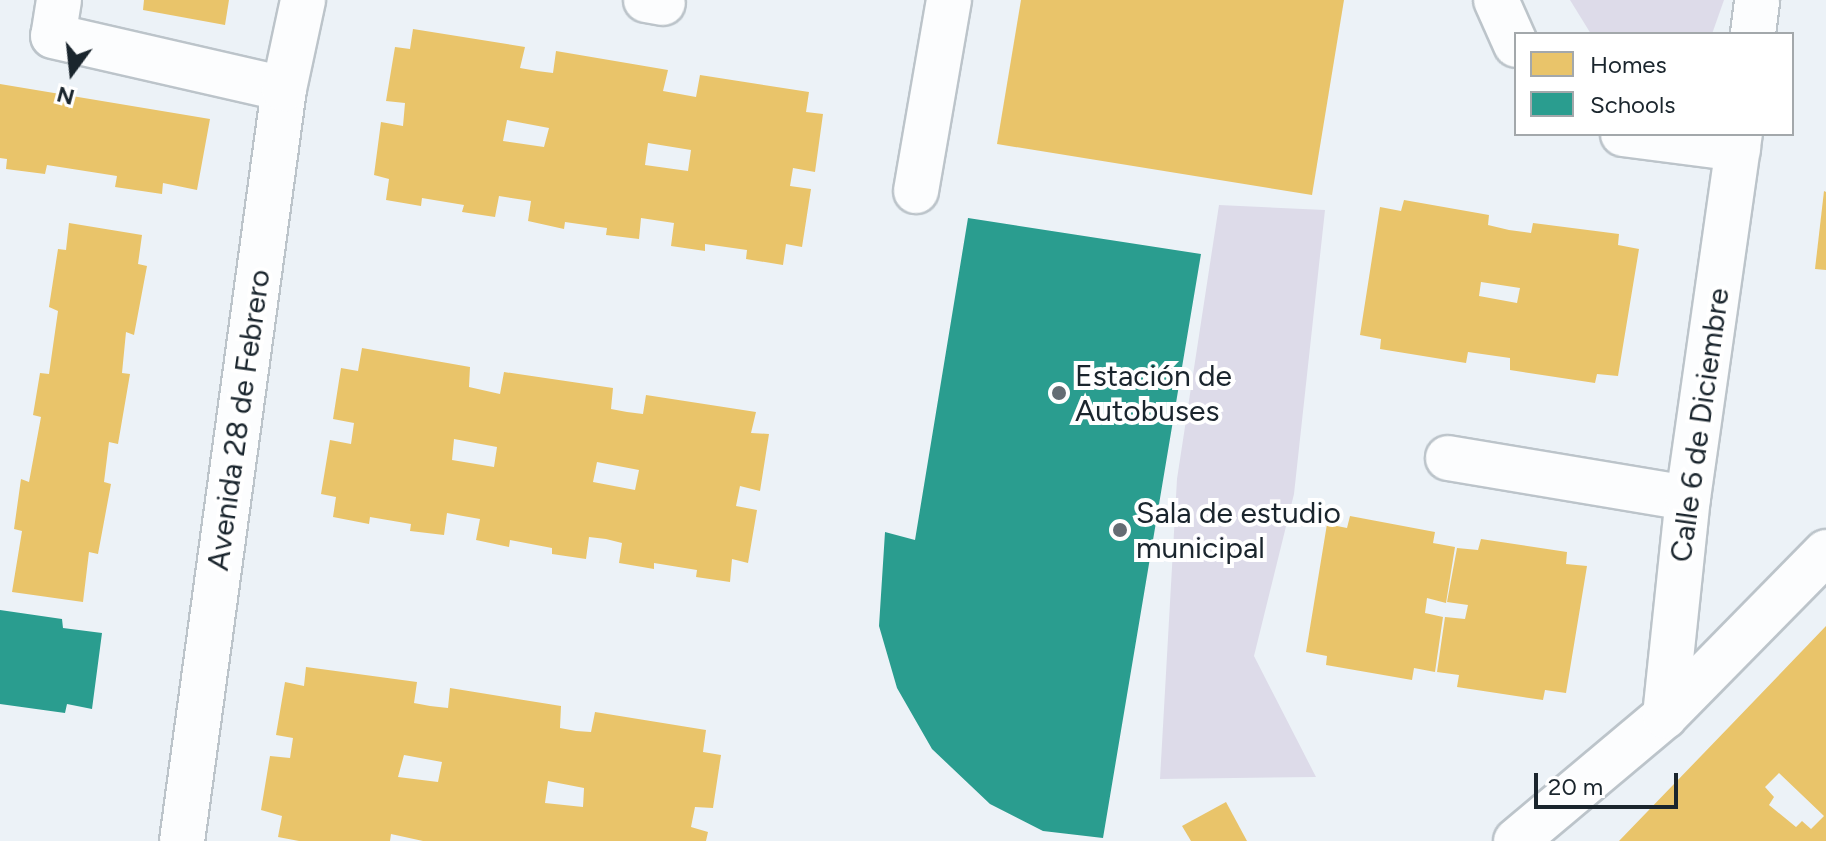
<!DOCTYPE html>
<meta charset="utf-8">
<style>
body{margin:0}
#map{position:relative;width:1826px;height:841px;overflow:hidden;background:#ecf2f7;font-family:Figtree,sans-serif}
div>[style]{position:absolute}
.green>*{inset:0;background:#dddbe9}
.homes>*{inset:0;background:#e9c46a}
.schools>*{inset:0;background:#2a9d8f}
.roads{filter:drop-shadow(2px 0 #bcc4ca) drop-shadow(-2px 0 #bcc4ca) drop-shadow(0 2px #bcc4ca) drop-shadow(0 -2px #bcc4ca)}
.minor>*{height:44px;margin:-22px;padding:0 22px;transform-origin:22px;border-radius:22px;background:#fcfdfe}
.tertiary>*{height:44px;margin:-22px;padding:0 22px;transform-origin:22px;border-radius:22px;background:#fcfdfe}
.dots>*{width:22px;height:22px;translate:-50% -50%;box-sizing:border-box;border:4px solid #fff;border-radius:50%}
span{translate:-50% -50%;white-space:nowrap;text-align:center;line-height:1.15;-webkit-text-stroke:8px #fff;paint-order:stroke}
.poi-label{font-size:30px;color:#1a252d}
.left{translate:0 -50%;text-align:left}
.street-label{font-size:30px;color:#1a252d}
.legend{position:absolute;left:1514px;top:32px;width:280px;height:104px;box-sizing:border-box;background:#fff;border:2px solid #a3a8ab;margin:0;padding:10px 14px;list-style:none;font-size:24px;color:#1a252d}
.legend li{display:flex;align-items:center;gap:16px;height:40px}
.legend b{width:40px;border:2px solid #a3a8ab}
.north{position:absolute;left:32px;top:32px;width:80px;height:80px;-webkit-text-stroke:6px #fff;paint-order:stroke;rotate:195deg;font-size:22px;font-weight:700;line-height:32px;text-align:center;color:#1a252d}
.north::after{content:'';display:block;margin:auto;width:28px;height:36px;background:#1a252d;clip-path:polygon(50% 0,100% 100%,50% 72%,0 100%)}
.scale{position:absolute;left:1534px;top:773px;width:144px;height:36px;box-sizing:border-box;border:4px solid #1a252d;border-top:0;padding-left:10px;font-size:24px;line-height:28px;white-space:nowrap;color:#1a252d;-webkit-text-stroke:6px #fff;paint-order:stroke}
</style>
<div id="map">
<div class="green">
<i style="clip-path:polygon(1570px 0,1724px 0,1712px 34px,1591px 34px)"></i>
<i style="clip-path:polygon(1219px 205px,1325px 210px,1294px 494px,1254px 656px,1316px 777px,1160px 779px,1177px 479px)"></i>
</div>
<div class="homes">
<i style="clip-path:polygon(144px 0,229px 0,225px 25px,143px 10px)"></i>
<i style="clip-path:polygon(1021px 0,1344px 0,1312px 195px,997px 144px)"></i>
<i style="clip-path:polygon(evenodd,413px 29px,525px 47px,520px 68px,537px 71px,553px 73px,556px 51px,668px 70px,663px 91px,696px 97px,700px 75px,809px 92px,806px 112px,823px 114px,815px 172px,793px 168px,790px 186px,811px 189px,802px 247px,786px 244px,783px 265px,746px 259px,747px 250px,705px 244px,705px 251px,671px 246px,674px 223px,641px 218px,639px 239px,606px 235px,607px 228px,565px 222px,564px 229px,528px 221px,531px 201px,499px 196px,495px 217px,462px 212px,464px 205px,422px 198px,421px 206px,386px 200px,389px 179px,374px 175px,381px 122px,403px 126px,405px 103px,386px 101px,395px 47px,410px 49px,413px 29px,507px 120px,549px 128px,544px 147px,503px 141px,507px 120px,413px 29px,648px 143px,691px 150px,688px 171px,645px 165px,648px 143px)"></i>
<i style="clip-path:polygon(0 84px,210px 119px,197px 190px,163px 183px,162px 194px,115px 187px,117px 176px,47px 165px,45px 174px,6px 169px,7px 159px,0 158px)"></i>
<i style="clip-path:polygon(1824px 191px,1826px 192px,1826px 270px,1815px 269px)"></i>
<i style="clip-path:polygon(evenodd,1404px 200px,1489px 215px,1488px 225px,1509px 230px,1531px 233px,1533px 223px,1619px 234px,1618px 245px,1639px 249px,1618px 376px,1597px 374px,1595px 383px,1510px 370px,1510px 358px,1468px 352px,1466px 363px,1380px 349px,1381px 339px,1360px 335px,1380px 207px,1401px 211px,1404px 200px,1481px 282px,1520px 288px,1517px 303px,1479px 296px,1481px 282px)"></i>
<i style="clip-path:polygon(69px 223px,142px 235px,138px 264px,147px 266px,134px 335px,126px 332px,122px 373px,130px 374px,118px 444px,109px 442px,104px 482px,111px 484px,98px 554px,89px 552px,83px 602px,12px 592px,22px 531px,14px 529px,21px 479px,29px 482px,41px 417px,33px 415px,40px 373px,49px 374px,58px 311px,49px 307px,58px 249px,66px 250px)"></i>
<i style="clip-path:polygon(evenodd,362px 348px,470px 367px,469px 387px,500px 394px,504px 372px,613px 388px,611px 409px,627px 412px,643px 414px,646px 395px,756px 412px,751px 433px,769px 434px,760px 491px,740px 486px,736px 506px,757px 510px,748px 563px,732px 559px,730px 582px,696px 577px,697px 570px,654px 563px,654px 569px,619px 563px,622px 543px,606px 539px,589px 537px,586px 559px,552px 554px,552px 548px,510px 540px,509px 547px,476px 540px,480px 519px,463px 516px,447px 513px,444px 535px,410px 531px,411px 524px,370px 517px,369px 524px,333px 517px,336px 497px,321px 494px,330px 440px,351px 444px,354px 423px,333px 419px,341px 368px,358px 371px,362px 348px,454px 439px,497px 447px,494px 467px,452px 460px,454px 439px,362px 348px,597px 462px,639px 470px,635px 490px,593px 482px,597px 462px)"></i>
<i style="clip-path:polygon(1350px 516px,1435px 532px,1433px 543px,1455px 547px,1446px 603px,1427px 598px,1425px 613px,1443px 617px,1435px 672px,1414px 668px,1412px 680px,1326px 665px,1327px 656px,1306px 652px,1327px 524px,1347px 528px)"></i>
<i style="clip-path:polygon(1481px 539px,1567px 552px,1566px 564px,1587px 566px,1566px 693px,1545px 690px,1543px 700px,1457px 687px,1459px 675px,1437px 672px,1445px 617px,1465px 619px,1468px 605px,1447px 602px,1457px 548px,1478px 550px)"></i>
<i style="clip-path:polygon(evenodd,1826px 626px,1826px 841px,1619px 841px,1729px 727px,1826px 626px,1779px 773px,1824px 816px,1811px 829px,1802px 821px,1796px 827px,1769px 805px,1774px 797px,1765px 787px,1779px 773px)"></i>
<i style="clip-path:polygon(evenodd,306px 667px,417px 682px,414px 703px,430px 706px,448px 708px,450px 688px,561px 706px,560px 728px,576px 731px,591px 732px,595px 712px,706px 730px,703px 752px,721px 755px,713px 808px,695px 807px,691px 827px,708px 832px,706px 841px,423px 841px,391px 834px,390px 841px,299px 841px,278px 837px,282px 816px,261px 810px,270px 756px,290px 758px,293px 738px,276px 735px,285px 682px,304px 686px,306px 667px,404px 755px,442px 762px,438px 782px,398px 777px,404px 755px,306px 667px,548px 781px,584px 788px,583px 807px,545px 803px,548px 781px)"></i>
<i style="clip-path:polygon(1226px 802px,1247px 841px,1191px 841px,1182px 826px)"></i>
</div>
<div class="schools">
<i style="clip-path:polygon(968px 218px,1201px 254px,1103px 838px,1043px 831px,990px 804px,932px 749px,897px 688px,879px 626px,885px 532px,915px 540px)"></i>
<i style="clip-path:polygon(0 610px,62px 619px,63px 628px,102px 633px,92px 709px,67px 704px,65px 713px,0 704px)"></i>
</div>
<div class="roads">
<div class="minor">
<i style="left:59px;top:0;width:36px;rotate:99deg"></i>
<i style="left:53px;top:36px;width:237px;rotate:12.9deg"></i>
<i style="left:646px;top:0;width:17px;rotate:10deg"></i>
<i style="left:1496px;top:0;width:49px;rotate:66deg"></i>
<i style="left:1623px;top:134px;width:116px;rotate:7.4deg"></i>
<i style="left:916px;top:191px;width:194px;rotate:-80.2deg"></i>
<i style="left:1448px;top:458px;width:243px;rotate:9.5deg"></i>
<i style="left:1665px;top:716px;width:230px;rotate:-45.5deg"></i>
</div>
<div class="tertiary">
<i style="left:1753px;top:34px;width:34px;rotate:-83deg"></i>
<i style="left:182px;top:841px;width:759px;rotate:-82.28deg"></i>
<i style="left:284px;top:89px;width:91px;rotate:-77.9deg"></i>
<i style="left:1516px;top:841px;width:194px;rotate:-40deg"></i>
<i style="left:1665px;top:716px;width:219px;rotate:-84deg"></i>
<i style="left:1688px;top:498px;width:368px;rotate:-81.9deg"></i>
</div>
</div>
<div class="dots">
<i style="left:1059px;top:393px;background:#646d74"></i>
<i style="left:1120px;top:530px;background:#646d74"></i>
</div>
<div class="poi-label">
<span class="left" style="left:1075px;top:393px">Estación de<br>Autobuses</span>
<span class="left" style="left:1136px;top:530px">Sala de estudio<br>municipal</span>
</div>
<div class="street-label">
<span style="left:239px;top:420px;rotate:-82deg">Avenida 28 de Febrero</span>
<span style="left:1700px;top:425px;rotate:-82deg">Calle 6 de Diciembre</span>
</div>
<ul class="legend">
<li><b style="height:22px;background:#e9c46a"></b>Homes</li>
<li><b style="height:22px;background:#2a9d8f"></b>Schools</li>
</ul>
<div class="north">N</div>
<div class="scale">20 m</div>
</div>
